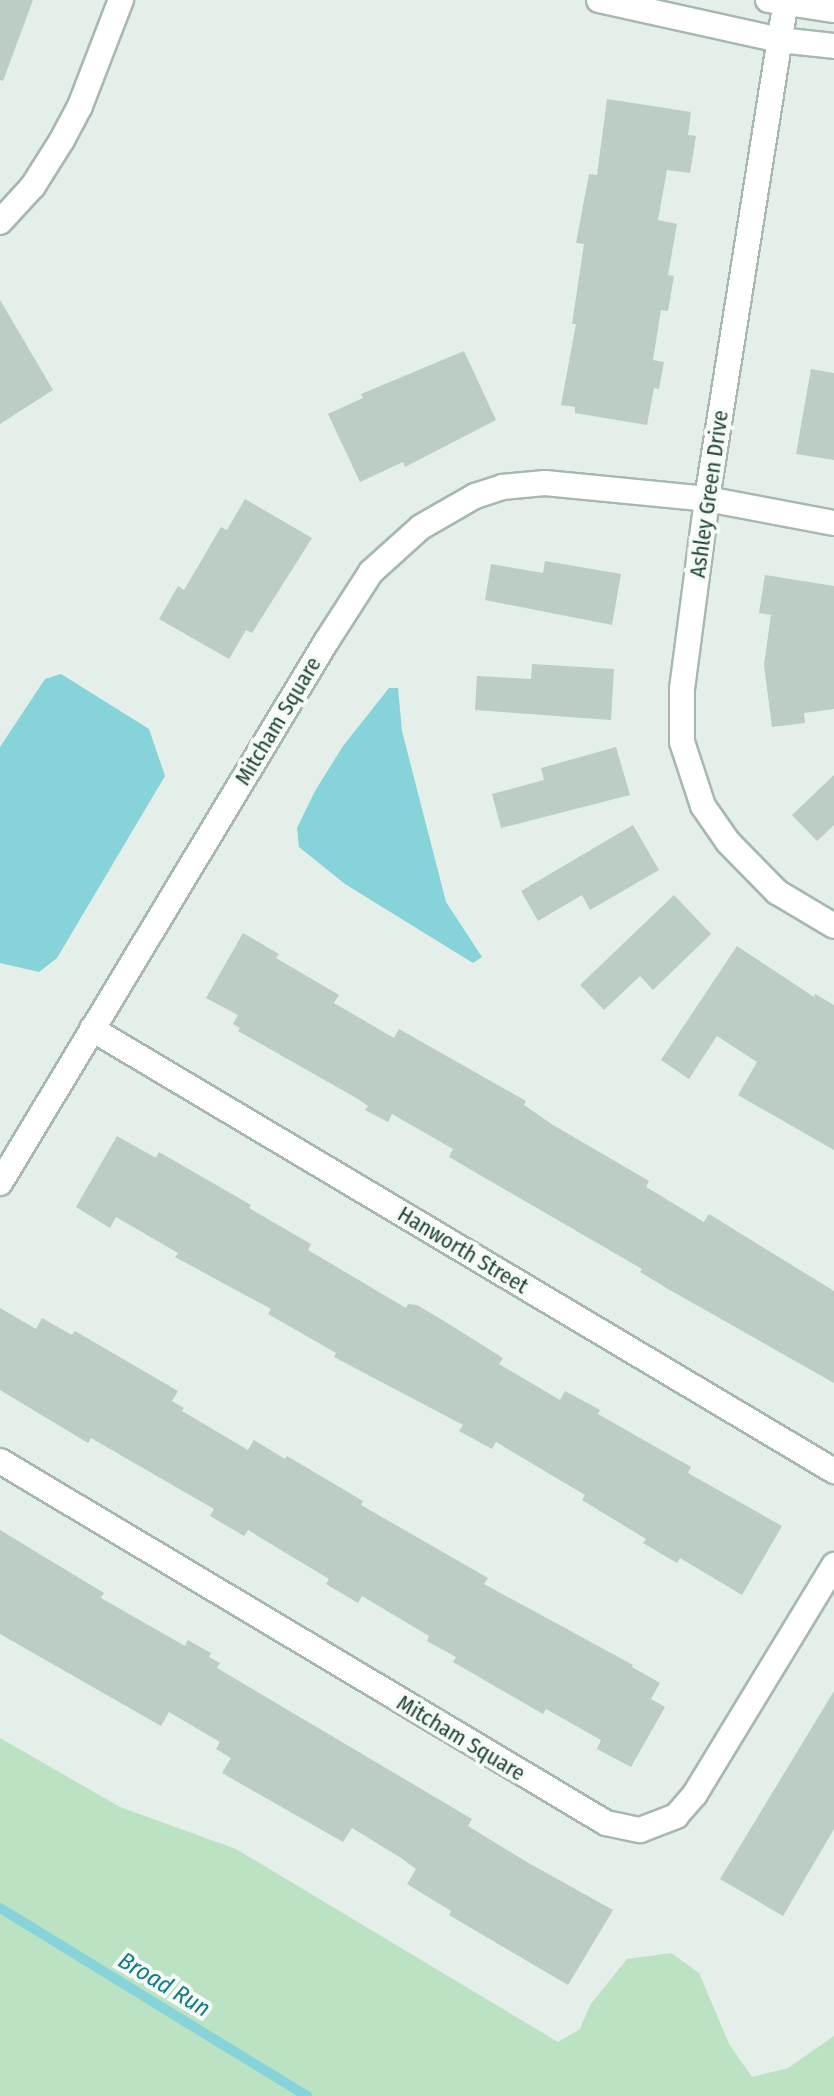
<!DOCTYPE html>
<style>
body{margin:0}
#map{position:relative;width:834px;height:2096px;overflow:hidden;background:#e4efe9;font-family:"Fira Sans Condensed",sans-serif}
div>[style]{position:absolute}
.green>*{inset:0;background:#bbe2c2}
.water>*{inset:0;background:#86d3d9}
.stream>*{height:10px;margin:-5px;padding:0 5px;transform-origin:5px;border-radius:5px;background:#86d3d9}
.building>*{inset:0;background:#bbcdc5}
.roads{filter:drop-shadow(2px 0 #a6b8b0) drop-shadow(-2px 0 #a6b8b0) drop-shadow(0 2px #a6b8b0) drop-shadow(0 -2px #a6b8b0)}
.minor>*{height:24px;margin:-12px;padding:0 12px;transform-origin:12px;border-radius:12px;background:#fff}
span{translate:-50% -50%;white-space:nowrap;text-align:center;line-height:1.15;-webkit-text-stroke:8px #f5fbf7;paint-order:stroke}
.street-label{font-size:22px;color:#214337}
.water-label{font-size:24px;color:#147c86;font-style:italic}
</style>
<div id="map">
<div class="green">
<i style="clip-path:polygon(0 1738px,120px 1807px,236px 1849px,558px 2042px,580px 2029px,590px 2005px,627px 1959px,671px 1953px,699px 1973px,729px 2044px,752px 2077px,788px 2068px,834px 2036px,834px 2096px,0 2096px)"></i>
</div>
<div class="water">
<i style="clip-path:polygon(61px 674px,149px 729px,165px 776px,57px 958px,39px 972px,0 963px,0 747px,45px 679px)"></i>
<i style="clip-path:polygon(389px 688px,398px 688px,402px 731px,446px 902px,482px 957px,473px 963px,345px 884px,299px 847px,297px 828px,315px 791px,343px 746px)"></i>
</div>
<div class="stream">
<i style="left:0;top:1908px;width:360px;rotate:31.5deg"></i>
</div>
<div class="building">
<i style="clip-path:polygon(0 0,33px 0,3px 81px,0 80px)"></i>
<i style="clip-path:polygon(607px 99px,691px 112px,688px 135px,696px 136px,690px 173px,667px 170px,658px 220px,677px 224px,668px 275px,674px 276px,668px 311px,661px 310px,653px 360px,664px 362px,659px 389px,654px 388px,647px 425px,575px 413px,575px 407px,561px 405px,576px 324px,572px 324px,584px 244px,576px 243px,589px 174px,597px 175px)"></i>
<i style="clip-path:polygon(0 300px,53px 390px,0 424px)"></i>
<i style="clip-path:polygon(464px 351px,496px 420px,405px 467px,403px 462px,360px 482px,328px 414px,363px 398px,361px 394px)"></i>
<i style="clip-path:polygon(811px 369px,834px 373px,834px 460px,796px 454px)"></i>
<i style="clip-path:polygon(245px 499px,312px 538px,252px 633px,246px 630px,229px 659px,159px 619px,178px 586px,184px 590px,221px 527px,227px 530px)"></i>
<i style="clip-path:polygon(545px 561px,621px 574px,612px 625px,485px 600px,491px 564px,543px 573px)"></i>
<i style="clip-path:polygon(765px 575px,834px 586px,834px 709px,804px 713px,805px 723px,772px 727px,764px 665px,771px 615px,759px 613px)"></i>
<i style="clip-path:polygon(532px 664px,614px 669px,611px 720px,475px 710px,477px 676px,531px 679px)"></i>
<i style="clip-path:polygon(616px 747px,630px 795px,501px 828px,492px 794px,544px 780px,541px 768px)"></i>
<i style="clip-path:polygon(834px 775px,834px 825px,817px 841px,792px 815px)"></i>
<i style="clip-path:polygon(633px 825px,659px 870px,590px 910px,582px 895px,538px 921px,521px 891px)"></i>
<i style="clip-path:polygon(674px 895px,711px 934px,653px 990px,640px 976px,604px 1010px,580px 985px)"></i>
<i style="clip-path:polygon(243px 933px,279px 954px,276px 958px,339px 995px,334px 1003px,394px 1038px,399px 1029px,526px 1101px,524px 1105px,553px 1125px,649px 1181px,646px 1187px,704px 1222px,709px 1214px,834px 1291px,834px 1383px,668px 1289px,640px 1272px,642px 1269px,449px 1157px,453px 1149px,392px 1114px,388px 1122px,365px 1110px,368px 1106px,358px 1099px,238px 1031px,240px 1028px,233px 1024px,238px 1015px,206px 998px)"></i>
<i style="clip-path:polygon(737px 946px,814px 997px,815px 994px,834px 1005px,834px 1150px,738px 1095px,757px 1062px,717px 1036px,689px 1079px,661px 1060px)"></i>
<i style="clip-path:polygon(117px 1136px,156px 1158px,159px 1152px,251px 1205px,249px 1208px,311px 1244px,308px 1250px,406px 1308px,408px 1304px,417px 1305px,444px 1321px,503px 1358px,499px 1364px,560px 1400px,565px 1391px,600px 1410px,598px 1414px,691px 1467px,688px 1473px,782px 1526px,742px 1595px,680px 1558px,677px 1563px,643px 1543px,646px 1539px,582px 1500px,585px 1495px,496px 1442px,492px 1449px,459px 1431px,463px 1425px,334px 1357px,336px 1353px,268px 1314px,271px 1309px,175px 1257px,178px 1253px,116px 1217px,110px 1228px,76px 1207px)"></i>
<i style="clip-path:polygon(0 1308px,36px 1329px,42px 1318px,72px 1335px,75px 1331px,178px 1391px,172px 1401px,184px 1408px,182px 1411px,248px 1450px,254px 1440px,285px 1459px,287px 1456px,363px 1501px,361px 1505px,488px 1578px,484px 1584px,633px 1665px,632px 1667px,660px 1683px,651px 1699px,665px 1707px,631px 1767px,597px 1749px,601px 1740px,546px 1709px,543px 1714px,453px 1662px,456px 1657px,427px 1641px,429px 1636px,362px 1596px,358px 1603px,326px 1584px,329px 1579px,248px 1530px,244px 1536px,210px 1516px,214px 1509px,91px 1438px,88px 1443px,0 1390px)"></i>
<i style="clip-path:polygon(0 1530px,104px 1593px,101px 1598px,185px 1646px,188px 1640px,211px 1653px,209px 1657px,220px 1663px,217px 1668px,472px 1819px,468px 1826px,525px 1861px,613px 1910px,568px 1985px,449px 1915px,451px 1911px,407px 1884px,416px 1869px,401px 1858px,352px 1828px,343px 1842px,222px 1773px,231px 1758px,216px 1749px,220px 1742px,169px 1712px,161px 1726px,0 1634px)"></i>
<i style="clip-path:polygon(834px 1691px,834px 1829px,783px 1916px,720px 1879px)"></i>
</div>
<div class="roads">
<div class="minor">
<i style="left:599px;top:0;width:184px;rotate:12.5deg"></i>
<i style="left:779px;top:40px;width:55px;rotate:6.2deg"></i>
<i style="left:768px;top:0;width:67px;rotate:8.6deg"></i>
<i style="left:786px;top:0;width:505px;rotate:99deg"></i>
<i style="left:707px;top:499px;width:191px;rotate:97.5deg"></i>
<i style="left:682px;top:688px;width:54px;rotate:90deg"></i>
<i style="left:682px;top:742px;width:67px;rotate:71.8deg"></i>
<i style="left:703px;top:806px;width:44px;rotate:55.2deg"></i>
<i style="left:728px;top:842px;width:70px;rotate:45.6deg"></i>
<i style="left:777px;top:892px;width:66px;rotate:30.8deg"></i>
<i style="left:0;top:222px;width:49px;rotate:-47.5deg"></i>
<i style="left:33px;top:186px;width:54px;rotate:-57.8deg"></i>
<i style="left:62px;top:140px;width:38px;rotate:-62deg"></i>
<i style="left:80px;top:106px;width:114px;rotate:-68.9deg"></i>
<i style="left:92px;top:1029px;width:864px;rotate:30.78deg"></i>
<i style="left:0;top:1183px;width:632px;rotate:-58.93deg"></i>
<i style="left:326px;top:642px;width:83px;rotate:-57.3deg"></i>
<i style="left:371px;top:572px;width:67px;rotate:-42deg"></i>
<i style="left:421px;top:527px;width:62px;rotate:-29.9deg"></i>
<i style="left:475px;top:496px;width:28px;rotate:-18deg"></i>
<i style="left:502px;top:487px;width:43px;rotate:-5.3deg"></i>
<i style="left:545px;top:483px;width:163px;rotate:5.6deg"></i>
<i style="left:707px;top:499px;width:129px;rotate:10.7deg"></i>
<i style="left:0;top:1461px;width:706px;rotate:30.85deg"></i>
<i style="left:606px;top:1823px;width:35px;rotate:12deg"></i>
<i style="left:640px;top:1830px;width:39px;rotate:-21deg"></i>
<i style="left:676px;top:1816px;width:29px;rotate:-49deg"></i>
<i style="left:695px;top:1794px;width:268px;rotate:-58.7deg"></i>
</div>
</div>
<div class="street-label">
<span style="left:709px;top:494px;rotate:-82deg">Ashley Green Drive</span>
<span style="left:278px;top:721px;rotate:-59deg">Mitcham Square</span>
<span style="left:463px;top:1250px;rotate:31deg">Hanworth Street</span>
<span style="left:461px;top:1738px;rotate:31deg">Mitcham Square</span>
</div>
<div class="water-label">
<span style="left:164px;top:1985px;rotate:31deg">Broad Run</span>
</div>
</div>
